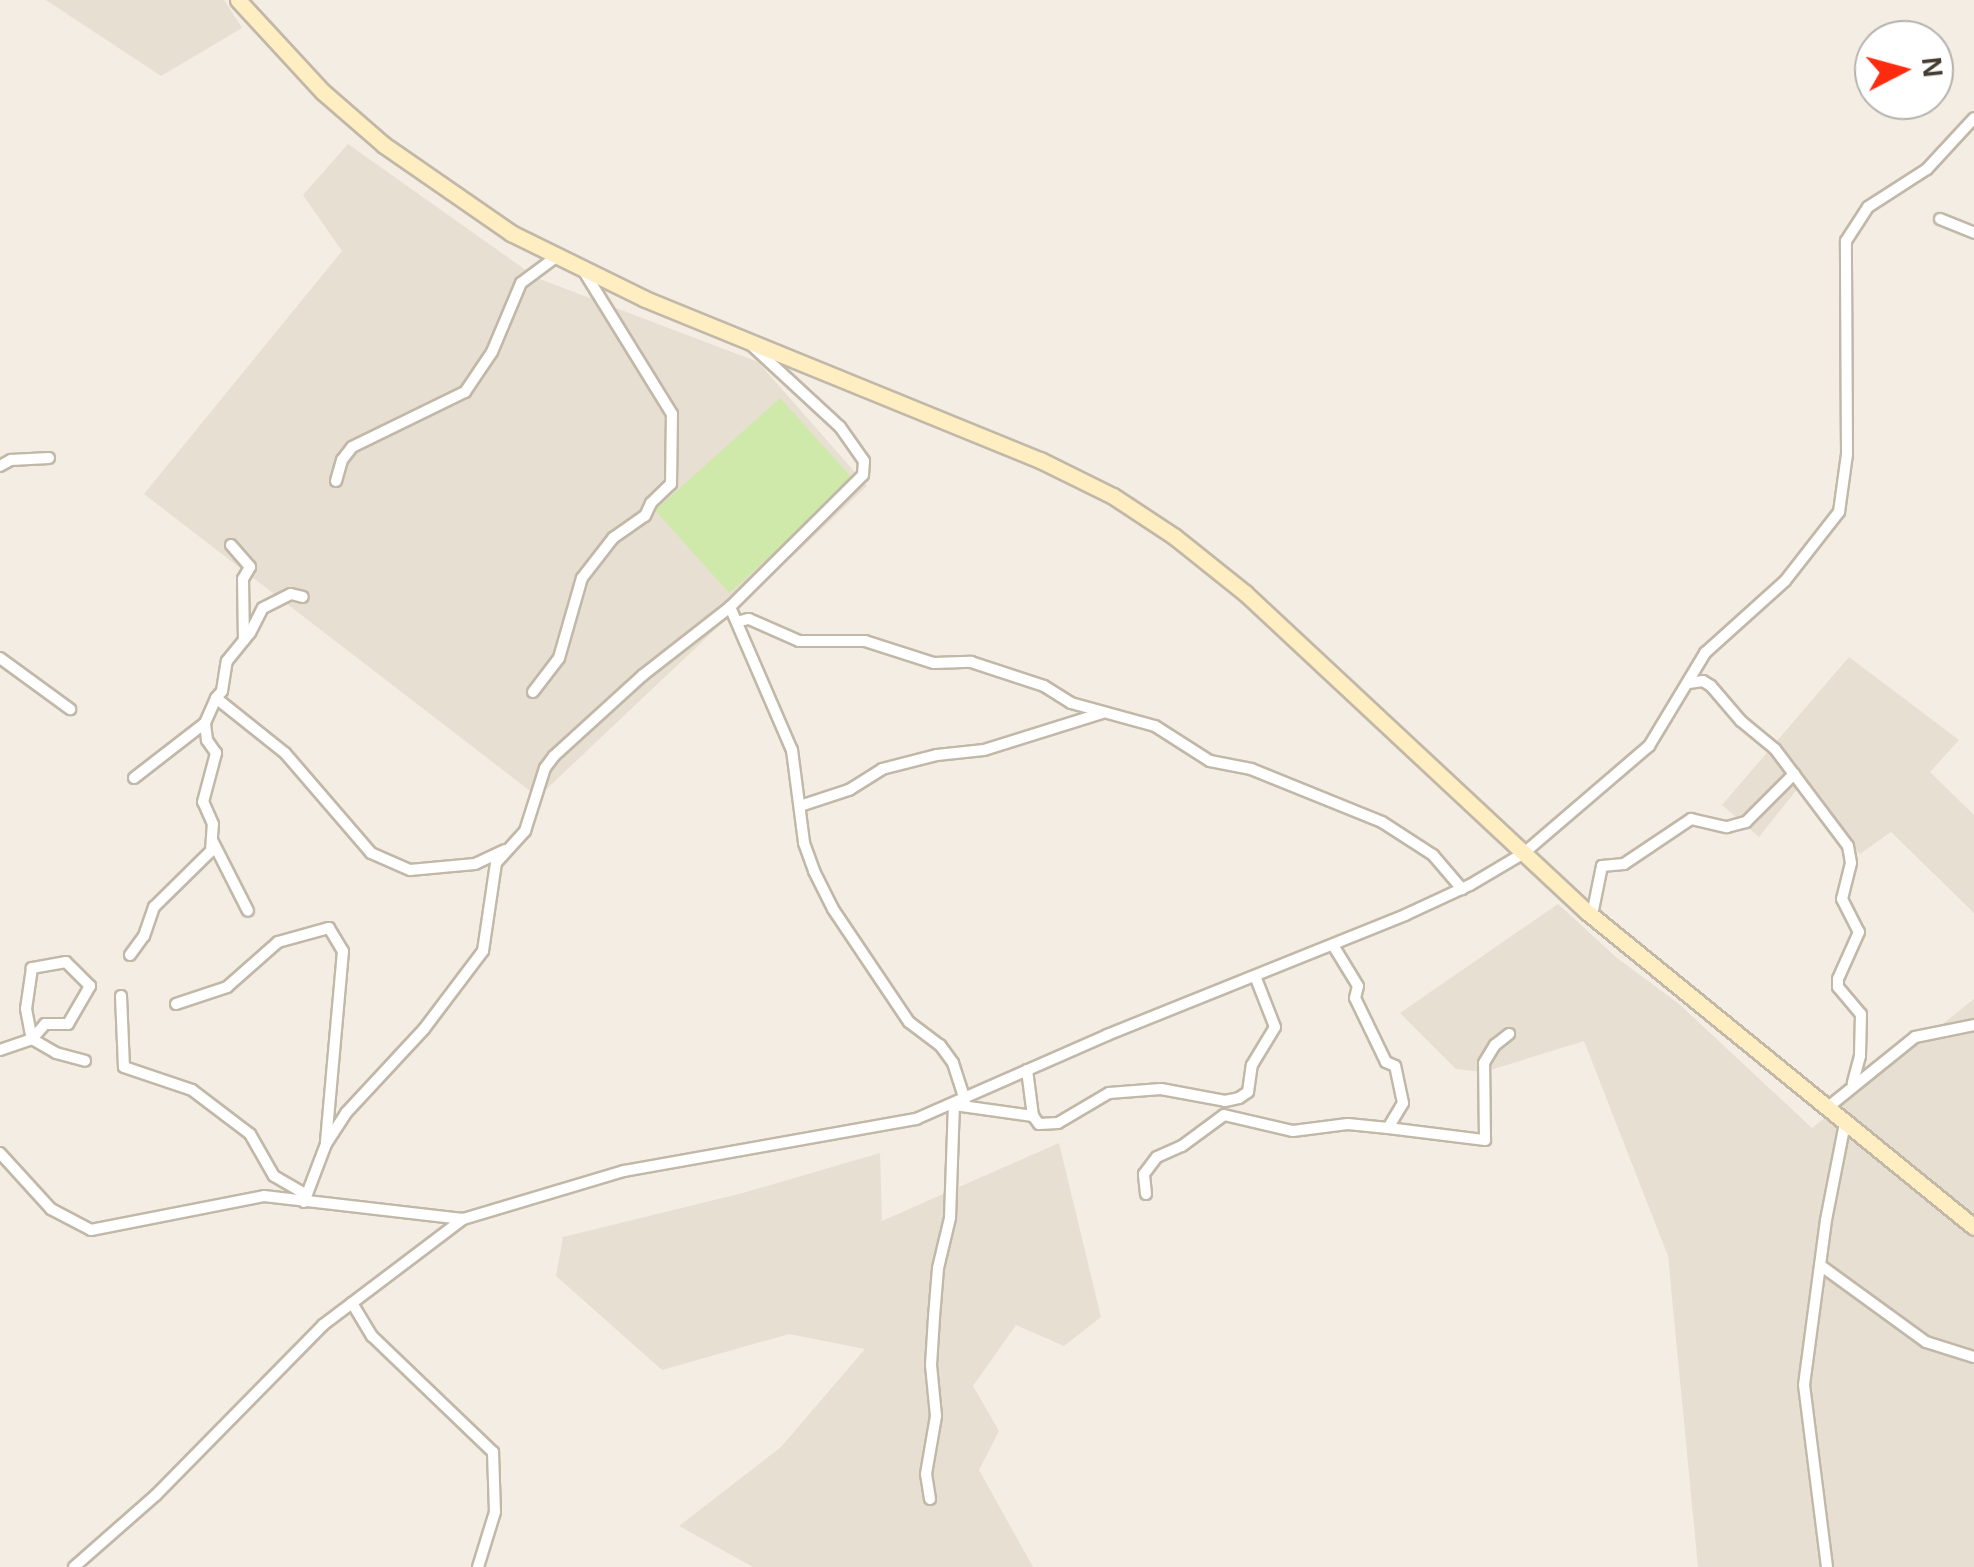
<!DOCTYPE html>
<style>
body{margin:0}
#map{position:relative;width:1974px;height:1567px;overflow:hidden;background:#f3ede3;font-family:Arial,sans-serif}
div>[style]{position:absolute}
.residential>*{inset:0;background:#e7dfd1}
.green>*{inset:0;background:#cee9a9;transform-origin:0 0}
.roads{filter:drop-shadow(2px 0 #c1b8a8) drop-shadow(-2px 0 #c1b8a8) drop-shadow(0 2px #c1b8a8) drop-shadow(0 -2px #c1b8a8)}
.street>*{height:10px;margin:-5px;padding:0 5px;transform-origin:5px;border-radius:5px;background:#fff}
.secondary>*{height:15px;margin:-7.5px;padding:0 7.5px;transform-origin:7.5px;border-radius:7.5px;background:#ffeec1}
span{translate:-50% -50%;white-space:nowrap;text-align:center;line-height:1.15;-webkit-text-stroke:8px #fff;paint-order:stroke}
.north{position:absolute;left:1854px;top:20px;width:100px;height:100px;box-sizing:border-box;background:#fff;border:2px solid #b5b1ad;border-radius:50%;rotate:84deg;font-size:28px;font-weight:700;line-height:40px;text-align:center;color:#453d33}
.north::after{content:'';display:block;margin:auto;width:35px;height:45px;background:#ff2b0e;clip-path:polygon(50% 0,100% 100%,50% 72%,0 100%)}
</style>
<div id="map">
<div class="residential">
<i style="clip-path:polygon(46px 0,224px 0,242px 28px,161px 76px)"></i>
<i style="clip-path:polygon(348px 144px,537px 278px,758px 362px,867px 486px,538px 797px,144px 494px,342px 251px,303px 195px)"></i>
<i style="clip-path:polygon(1849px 657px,1959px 740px,1930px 772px,1974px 815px,1974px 913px,1891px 832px,1860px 854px,1798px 788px,1759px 837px,1722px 805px)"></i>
<i style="clip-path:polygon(1558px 904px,1617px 958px,1679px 1004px,1812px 1128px,1974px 999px,1974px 1567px,1698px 1567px,1668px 1256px,1584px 1041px,1484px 1072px,1456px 1069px,1400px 1013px)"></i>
<i style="clip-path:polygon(1059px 1143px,1101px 1317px,1064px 1346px,1016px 1325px,973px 1386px,999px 1431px,979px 1470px,1033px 1567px,753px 1567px,679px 1526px,781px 1447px,865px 1349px,789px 1334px,662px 1370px,556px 1276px,563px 1237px,743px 1193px,880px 1153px,882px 1221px)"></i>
</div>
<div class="green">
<i style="left:780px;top:398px;width:111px;height:168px;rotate:48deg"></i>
</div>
<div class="roads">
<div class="street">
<i style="left:1940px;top:219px;width:37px;rotate:22deg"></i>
<i style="left:0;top:466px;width:13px;rotate:-29deg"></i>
<i style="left:11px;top:460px;width:38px;rotate:-3deg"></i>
<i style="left:336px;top:481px;width:22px;rotate:-74deg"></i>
<i style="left:342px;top:460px;width:16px;rotate:-52deg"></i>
<i style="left:352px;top:447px;width:126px;rotate:-26deg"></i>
<i style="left:465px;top:392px;width:48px;rotate:-56deg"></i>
<i style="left:492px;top:352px;width:75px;rotate:-67.2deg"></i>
<i style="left:521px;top:283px;width:44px;rotate:-36.6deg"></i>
<i style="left:231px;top:545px;width:29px;rotate:49deg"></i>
<i style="left:250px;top:567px;width:14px;rotate:120deg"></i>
<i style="left:243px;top:579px;width:61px;rotate:89.1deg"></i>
<i style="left:730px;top:607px;width:156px;rotate:66.6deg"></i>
<i style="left:792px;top:750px;width:94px;rotate:82.6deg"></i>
<i style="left:804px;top:843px;width:30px;rotate:70deg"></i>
<i style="left:814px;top:871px;width:42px;rotate:63.4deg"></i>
<i style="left:833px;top:909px;width:136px;rotate:56.1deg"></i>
<i style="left:909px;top:1022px;width:39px;rotate:37deg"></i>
<i style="left:940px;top:1045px;width:22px;rotate:54deg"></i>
<i style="left:953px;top:1063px;width:39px;rotate:72deg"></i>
<i style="left:740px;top:621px;width:9px;rotate:-13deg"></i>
<i style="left:749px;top:619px;width:55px;rotate:23.7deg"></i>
<i style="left:799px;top:641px;width:66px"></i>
<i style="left:865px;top:641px;width:72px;rotate:17.7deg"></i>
<i style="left:934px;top:663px;width:37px;rotate:-2deg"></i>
<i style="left:971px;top:662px;width:77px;rotate:18.2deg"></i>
<i style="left:1044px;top:686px;width:32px;rotate:32deg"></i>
<i style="left:1071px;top:703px;width:87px;rotate:15.3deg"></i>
<i style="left:1155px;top:726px;width:65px;rotate:32.5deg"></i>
<i style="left:1210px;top:761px;width:42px;rotate:11deg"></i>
<i style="left:1251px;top:769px;width:141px;rotate:22deg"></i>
<i style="left:1382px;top:822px;width:61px;rotate:32.9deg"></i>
<i style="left:1433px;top:855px;width:45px;rotate:49.5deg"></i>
<i style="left:0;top:658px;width:87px;rotate:36.1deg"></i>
<i style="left:1689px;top:683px;width:14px;rotate:-8deg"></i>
<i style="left:1703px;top:681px;width:9px;rotate:32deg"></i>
<i style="left:1711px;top:686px;width:46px;rotate:49.4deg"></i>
<i style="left:1741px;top:721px;width:44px;rotate:39.5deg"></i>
<i style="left:1775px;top:749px;width:121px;rotate:53deg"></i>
<i style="left:1848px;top:846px;width:17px;rotate:80deg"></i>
<i style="left:1851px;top:863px;width:37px;rotate:104deg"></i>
<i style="left:1842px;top:899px;width:37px;rotate:63deg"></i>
<i style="left:1859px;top:932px;width:51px;rotate:114.1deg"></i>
<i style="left:1838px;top:979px;width:8px;rotate:90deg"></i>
<i style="left:1838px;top:987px;width:35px;rotate:50deg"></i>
<i style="left:1861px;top:1014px;width:42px;rotate:91.4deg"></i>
<i style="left:1860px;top:1056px;width:28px;rotate:105deg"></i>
<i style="left:533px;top:692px;width:43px;rotate:-52.6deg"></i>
<i style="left:559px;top:658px;width:83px;rotate:-74deg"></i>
<i style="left:582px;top:578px;width:51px;rotate:-52.2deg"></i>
<i style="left:613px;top:538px;width:39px;rotate:-35deg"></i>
<i style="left:645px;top:516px;width:14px;rotate:-65deg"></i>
<i style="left:651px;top:503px;width:28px;rotate:-44deg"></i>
<i style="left:671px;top:484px;width:70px;rotate:-89.2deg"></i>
<i style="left:672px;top:414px;width:166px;rotate:-121.7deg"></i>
<i style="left:216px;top:698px;width:9px;rotate:-49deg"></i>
<i style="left:222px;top:691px;width:30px;rotate:-81deg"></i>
<i style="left:227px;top:661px;width:36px;rotate:-51deg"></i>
<i style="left:250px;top:633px;width:28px;rotate:-63deg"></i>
<i style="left:263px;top:608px;width:31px;rotate:-27deg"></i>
<i style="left:291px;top:594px;width:12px;rotate:14deg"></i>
<i style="left:134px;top:778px;width:90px;rotate:-37.8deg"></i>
<i style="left:205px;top:723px;width:27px;rotate:-66deg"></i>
<i style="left:216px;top:698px;width:88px;rotate:38.6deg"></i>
<i style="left:285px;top:753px;width:132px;rotate:49.3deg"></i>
<i style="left:371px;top:853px;width:43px;rotate:23.6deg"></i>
<i style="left:410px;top:870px;width:65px;rotate:-5.3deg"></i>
<i style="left:475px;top:864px;width:33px;rotate:-25deg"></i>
<i style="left:800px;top:806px;width:52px;rotate:-18.1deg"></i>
<i style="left:849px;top:790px;width:39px;rotate:-32deg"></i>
<i style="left:882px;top:769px;width:57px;rotate:-14.3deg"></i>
<i style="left:937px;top:755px;width:47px;rotate:-6.1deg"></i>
<i style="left:984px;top:750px;width:124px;rotate:-17.4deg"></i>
<i style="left:213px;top:842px;width:77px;rotate:63.1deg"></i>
<i style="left:1592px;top:915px;width:50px;rotate:-78.5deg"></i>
<i style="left:1602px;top:866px;width:22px;rotate:-5deg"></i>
<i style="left:1624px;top:864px;width:81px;rotate:-33.9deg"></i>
<i style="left:1691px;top:819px;width:37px;rotate:13deg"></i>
<i style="left:1727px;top:827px;width:20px;rotate:-15deg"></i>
<i style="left:1746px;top:822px;width:68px;rotate:-45deg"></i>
<i style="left:130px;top:955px;width:24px;rotate:-54deg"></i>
<i style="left:144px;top:936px;width:31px;rotate:-71deg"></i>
<i style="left:154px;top:907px;width:80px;rotate:-44.5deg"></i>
<i style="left:211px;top:851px;width:27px;rotate:-86deg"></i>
<i style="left:213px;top:824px;width:24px;rotate:-114deg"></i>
<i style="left:203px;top:802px;width:51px;rotate:-75.1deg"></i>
<i style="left:216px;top:753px;width:16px;rotate:-125deg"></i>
<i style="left:207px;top:740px;width:17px;rotate:-97deg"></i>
<i style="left:121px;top:996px;width:71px;rotate:87.6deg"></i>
<i style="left:124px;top:1067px;width:72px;rotate:18.7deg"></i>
<i style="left:192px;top:1090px;width:73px;rotate:37.2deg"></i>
<i style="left:250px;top:1134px;width:48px;rotate:60.3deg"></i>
<i style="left:274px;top:1176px;width:34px;rotate:30deg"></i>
<i style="left:176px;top:1004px;width:54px;rotate:-18.4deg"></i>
<i style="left:227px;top:987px;width:68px;rotate:-41.4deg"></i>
<i style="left:278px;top:942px;width:53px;rotate:-15.4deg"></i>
<i style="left:329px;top:928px;width:27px;rotate:59deg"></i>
<i style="left:343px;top:951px;width:193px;rotate:95.1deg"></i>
<i style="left:0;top:1050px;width:34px;rotate:-19deg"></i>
<i style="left:32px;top:1039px;width:20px;rotate:-49deg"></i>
<i style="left:45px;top:1024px;width:23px"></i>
<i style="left:68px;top:1024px;width:44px;rotate:-59.9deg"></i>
<i style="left:90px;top:986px;width:34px;rotate:-135deg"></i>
<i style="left:66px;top:962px;width:35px;rotate:170deg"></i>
<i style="left:32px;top:968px;width:41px;rotate:98.3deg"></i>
<i style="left:26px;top:1009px;width:31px;rotate:79deg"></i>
<i style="left:32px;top:1039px;width:28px;rotate:30deg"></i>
<i style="left:56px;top:1053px;width:30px;rotate:15deg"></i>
<i style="left:1027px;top:1070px;width:46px;rotate:82.6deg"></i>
<i style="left:1033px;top:1116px;width:10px;rotate:53deg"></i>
<i style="left:1039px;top:1124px;width:19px;rotate:-3deg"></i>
<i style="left:1058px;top:1123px;width:59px;rotate:-30.5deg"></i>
<i style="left:1109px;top:1093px;width:52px;rotate:-4.4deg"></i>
<i style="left:1161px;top:1089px;width:65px;rotate:10.6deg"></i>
<i style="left:1225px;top:1101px;width:14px;rotate:-12deg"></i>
<i style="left:1239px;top:1098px;width:11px;rotate:-34deg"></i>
<i style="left:1248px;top:1092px;width:27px;rotate:-82deg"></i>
<i style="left:1252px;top:1065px;width:44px;rotate:-58.8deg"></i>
<i style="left:1275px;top:1027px;width:55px;rotate:-111.4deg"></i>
<i style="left:1827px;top:1108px;width:113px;rotate:-38.9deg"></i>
<i style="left:1915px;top:1037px;width:60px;rotate:-11.5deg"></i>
<i style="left:1388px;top:1128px;width:98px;rotate:7.1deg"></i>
<i style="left:1485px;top:1140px;width:77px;rotate:-90.7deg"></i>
<i style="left:1484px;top:1063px;width:21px;rotate:-59deg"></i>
<i style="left:1495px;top:1045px;width:18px;rotate:-38deg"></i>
<i style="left:0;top:1153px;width:76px;rotate:47.7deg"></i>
<i style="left:51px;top:1209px;width:45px;rotate:27.7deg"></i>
<i style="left:91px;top:1230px;width:176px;rotate:-11.1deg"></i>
<i style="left:264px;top:1196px;width:200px;rotate:6.6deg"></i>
<i style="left:1146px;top:1194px;width:20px;rotate:-96deg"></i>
<i style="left:1144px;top:1174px;width:21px;rotate:-53deg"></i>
<i style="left:1157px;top:1157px;width:27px;rotate:-24deg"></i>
<i style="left:1182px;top:1146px;width:52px;rotate:-36.4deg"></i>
<i style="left:1224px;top:1115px;width:71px;rotate:13.1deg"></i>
<i style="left:1293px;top:1131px;width:55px;rotate:-7.3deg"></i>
<i style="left:1348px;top:1124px;width:40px;rotate:5.7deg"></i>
<i style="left:1388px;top:1128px;width:29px;rotate:-59deg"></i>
<i style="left:1403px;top:1103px;width:38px;rotate:-102deg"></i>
<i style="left:1395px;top:1066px;width:10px;rotate:-156deg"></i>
<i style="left:1386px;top:1062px;width:71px;rotate:-115.8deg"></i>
<i style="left:1355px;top:998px;width:12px;rotate:-76deg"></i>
<i style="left:1358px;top:986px;width:48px;rotate:-121.4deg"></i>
<i style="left:304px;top:1202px;width:62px;rotate:-69.2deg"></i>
<i style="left:326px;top:1144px;width:37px;rotate:-57deg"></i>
<i style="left:346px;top:1113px;width:115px;rotate:-47.1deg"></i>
<i style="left:424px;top:1029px;width:98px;rotate:-52.9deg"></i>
<i style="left:483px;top:951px;width:89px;rotate:-81.6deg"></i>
<i style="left:496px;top:863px;width:43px;rotate:-47.8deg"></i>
<i style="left:525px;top:831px;width:66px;rotate:-72.4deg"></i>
<i style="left:545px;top:768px;width:15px;rotate:-53deg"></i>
<i style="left:554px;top:756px;width:120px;rotate:-42.3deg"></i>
<i style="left:643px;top:675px;width:110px;rotate:-38deg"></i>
<i style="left:730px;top:607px;width:187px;rotate:-44.8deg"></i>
<i style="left:863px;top:475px;width:14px;rotate:-86deg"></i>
<i style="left:864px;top:461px;width:42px;rotate:-125.2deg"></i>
<i style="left:840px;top:427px;width:121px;rotate:-137.3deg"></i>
<i style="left:1820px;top:1265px;width:131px;rotate:36deg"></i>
<i style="left:1926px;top:1342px;width:50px;rotate:17.4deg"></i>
<i style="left:352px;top:1303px;width:39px;rotate:59deg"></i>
<i style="left:372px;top:1336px;width:168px;rotate:43.8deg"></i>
<i style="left:493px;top:1452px;width:60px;rotate:88.1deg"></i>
<i style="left:495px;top:1512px;width:58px;rotate:107.2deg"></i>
<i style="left:930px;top:1499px;width:25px;rotate:-99deg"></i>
<i style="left:926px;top:1474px;width:59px;rotate:-80.2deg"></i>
<i style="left:936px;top:1416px;width:51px;rotate:-95.6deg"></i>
<i style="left:931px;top:1365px;width:48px;rotate:-86.4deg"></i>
<i style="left:934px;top:1317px;width:49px;rotate:-85.3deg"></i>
<i style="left:938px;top:1268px;width:51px;rotate:-76.5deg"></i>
<i style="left:950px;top:1218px;width:113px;rotate:-88deg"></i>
<i style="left:954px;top:1105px;width:80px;rotate:7.9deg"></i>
<i style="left:74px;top:1567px;width:109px;rotate:-41.3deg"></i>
<i style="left:156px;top:1495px;width:238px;rotate:-45.5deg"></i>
<i style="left:323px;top:1325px;width:176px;rotate:-37.1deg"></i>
<i style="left:463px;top:1219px;width:168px;rotate:-16.6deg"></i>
<i style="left:624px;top:1171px;width:297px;rotate:-10.1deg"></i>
<i style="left:916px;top:1119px;width:209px;rotate:-23.7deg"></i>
<i style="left:1107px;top:1035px;width:321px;rotate:-21.9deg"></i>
<i style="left:1405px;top:915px;width:72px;rotate:-24.8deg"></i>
<i style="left:1470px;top:885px;width:63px;rotate:-30.7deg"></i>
<i style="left:1524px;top:853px;width:165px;rotate:-40.6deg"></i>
<i style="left:1649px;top:746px;width:109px;rotate:-58.9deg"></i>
<i style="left:1705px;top:653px;width:108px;rotate:-42deg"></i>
<i style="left:1785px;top:581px;width:88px;rotate:-52deg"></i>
<i style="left:1839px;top:512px;width:59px;rotate:-82.1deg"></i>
<i style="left:1847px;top:454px;width:213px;rotate:-90.3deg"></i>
<i style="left:1846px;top:241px;width:40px;rotate:-57.1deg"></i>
<i style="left:1868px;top:207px;width:70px;rotate:-32.8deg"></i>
<i style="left:1927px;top:169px;width:69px;rotate:-47.3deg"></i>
<i style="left:1827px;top:1567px;width:183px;rotate:-97.2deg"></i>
<i style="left:1804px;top:1385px;width:166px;rotate:-82.4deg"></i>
<i style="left:1826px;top:1220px;width:99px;rotate:-78.9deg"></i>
</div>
<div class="secondary">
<i style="left:238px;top:0;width:125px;rotate:47.3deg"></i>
<i style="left:323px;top:92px;width:81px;rotate:41deg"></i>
<i style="left:384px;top:145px;width:155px;rotate:34.7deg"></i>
<i style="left:511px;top:233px;width:149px;rotate:26.2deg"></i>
<i style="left:645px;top:299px;width:427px;rotate:22.2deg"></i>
<i style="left:1040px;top:460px;width:81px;rotate:26.3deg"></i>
<i style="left:1113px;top:496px;width:74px;rotate:33.5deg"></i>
<i style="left:1175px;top:537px;width:90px;rotate:38.7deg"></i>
<i style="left:1245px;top:593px;width:466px;rotate:43deg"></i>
<i style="left:1586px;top:911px;width:500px;rotate:39.16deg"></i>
</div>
</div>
<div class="north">N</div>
</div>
